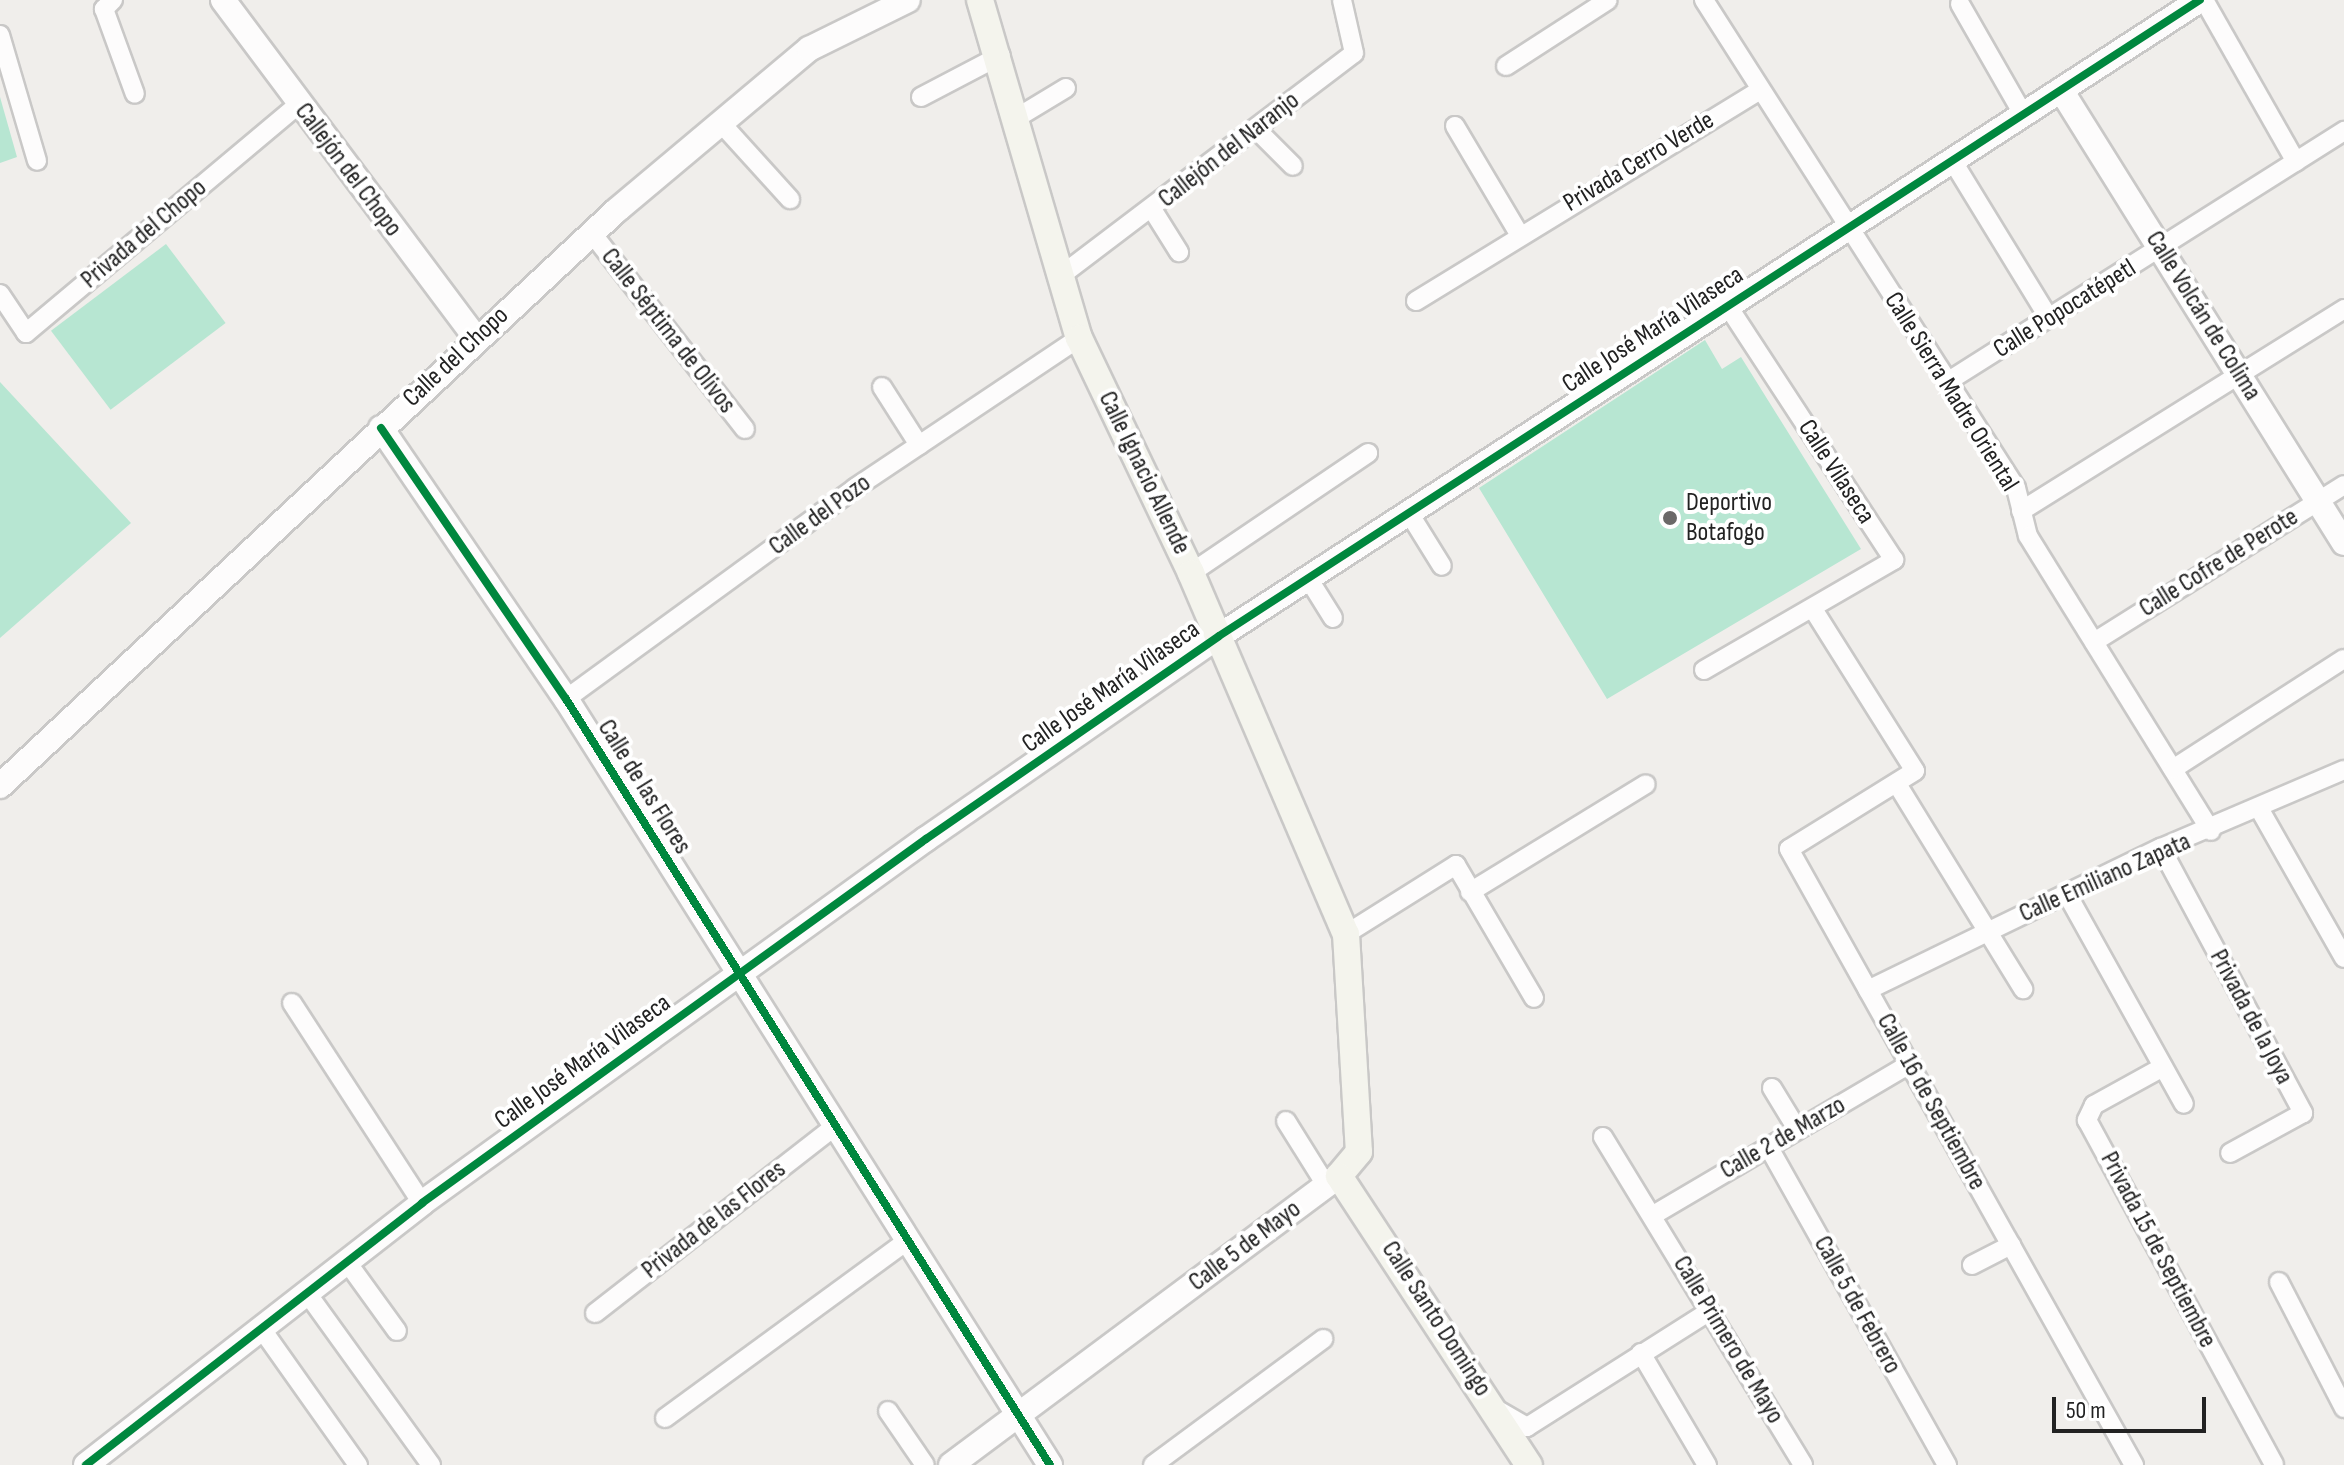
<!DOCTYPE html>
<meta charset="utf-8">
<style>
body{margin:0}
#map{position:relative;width:2344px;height:1465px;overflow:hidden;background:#f0eeeb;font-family:"Sofia Sans Condensed",sans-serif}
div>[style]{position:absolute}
.pitch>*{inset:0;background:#b7e6d2;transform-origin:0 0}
.roads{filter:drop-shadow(2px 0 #c9c8c7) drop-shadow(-2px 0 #c9c8c7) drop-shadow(0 2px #c9c8c7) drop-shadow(0 -2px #c9c8c7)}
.minor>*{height:18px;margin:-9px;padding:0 9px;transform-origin:9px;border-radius:9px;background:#fdfcfc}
.tertiary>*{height:24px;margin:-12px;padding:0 12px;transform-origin:12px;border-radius:12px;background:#fdfcfc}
.secondary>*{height:26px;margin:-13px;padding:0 13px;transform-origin:13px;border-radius:13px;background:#f4f4ed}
.cycleway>*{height:8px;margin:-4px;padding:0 4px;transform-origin:4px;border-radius:4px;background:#00873e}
.dots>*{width:22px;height:22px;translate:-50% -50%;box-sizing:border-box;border:4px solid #fff;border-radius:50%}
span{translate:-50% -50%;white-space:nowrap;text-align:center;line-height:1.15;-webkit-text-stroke:8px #fff;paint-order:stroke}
.street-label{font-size:26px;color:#222}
.poi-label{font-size:26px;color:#222}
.left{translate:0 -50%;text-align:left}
.scale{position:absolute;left:2052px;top:1397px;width:154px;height:36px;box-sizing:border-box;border:4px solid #222;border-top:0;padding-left:10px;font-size:24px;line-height:28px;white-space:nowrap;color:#222;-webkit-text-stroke:6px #fff;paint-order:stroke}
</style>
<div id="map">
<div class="pitch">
<i style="clip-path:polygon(0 97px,17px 157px,0 163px)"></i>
<i style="left:166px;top:244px;width:99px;height:144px;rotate:53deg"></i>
<i style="clip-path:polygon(1705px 340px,1722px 369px,1741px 357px,1861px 549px,1607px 699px,1479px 488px)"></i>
<i style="clip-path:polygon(0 382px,131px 523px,0 638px)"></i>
</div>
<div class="roads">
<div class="minor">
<i style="left:113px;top:0;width:13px;rotate:135deg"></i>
<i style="left:104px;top:9px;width:90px;rotate:70deg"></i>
<i style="left:1704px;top:0;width:579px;rotate:57.41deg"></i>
<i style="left:2016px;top:488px;width:49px;rotate:76deg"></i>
<i style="left:2028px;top:536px;width:347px;rotate:58.2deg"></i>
<i style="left:2204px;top:0;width:186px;rotate:60.4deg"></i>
<i style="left:1960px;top:4px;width:127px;rotate:60.2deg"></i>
<i style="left:0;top:35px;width:131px;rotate:73.6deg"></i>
<i style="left:1506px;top:66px;width:121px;rotate:-32.9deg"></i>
<i style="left:921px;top:97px;width:90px;rotate:-27.7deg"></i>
<i style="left:1018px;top:117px;width:56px;rotate:-31.1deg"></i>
<i style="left:721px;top:123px;width:103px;rotate:47.8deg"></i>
<i style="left:1455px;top:126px;width:126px;rotate:59.3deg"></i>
<i style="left:1256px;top:129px;width:52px;rotate:45deg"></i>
<i style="left:1952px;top:160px;width:185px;rotate:58.5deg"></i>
<i style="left:1152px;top:209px;width:51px;rotate:57.9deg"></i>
<i style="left:591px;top:232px;width:250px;rotate:52deg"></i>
<i style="left:1059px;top:277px;width:370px;rotate:-37.2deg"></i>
<i style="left:1354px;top:53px;width:54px;rotate:-102.8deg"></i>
<i style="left:0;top:294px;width:47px;rotate:56.3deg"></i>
<i style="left:26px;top:333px;width:355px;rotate:-40deg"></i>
<i style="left:1416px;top:301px;width:404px;rotate:-31.5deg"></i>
<i style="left:1947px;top:382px;width:470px;rotate:-32.3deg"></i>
<i style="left:882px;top:387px;width:69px;rotate:57.5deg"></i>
<i style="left:2021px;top:511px;width:381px;rotate:-32deg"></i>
<i style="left:1409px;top:513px;width:62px;rotate:58.1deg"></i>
<i style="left:1191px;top:573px;width:214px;rotate:-34.1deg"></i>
<i style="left:1308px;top:578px;width:47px;rotate:58deg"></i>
<i style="left:1813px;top:609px;width:191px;rotate:57.8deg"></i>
<i style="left:1915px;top:771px;width:148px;rotate:148.2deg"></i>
<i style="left:1789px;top:849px;width:706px;rotate:60.75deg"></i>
<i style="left:2094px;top:642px;width:295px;rotate:-32.1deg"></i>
<i style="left:1704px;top:670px;width:220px;rotate:-30.1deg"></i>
<i style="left:1894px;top:560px;width:305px;rotate:-123.2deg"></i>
<i style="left:566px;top:699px;width:358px;rotate:-36.1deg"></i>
<i style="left:855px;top:488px;width:270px;rotate:-33.8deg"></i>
<i style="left:2173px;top:769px;width:203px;rotate:-32.8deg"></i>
<i style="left:1897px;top:784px;width:241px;rotate:58.4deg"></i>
<i style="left:2260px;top:810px;width:170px;rotate:60.4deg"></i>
<i style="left:2161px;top:848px;width:301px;rotate:61.8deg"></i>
<i style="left:2303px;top:1113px;width:83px;rotate:151.3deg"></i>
<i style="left:1470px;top:892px;width:206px;rotate:-31.5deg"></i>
<i style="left:2067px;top:894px;width:240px;rotate:60.9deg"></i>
<i style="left:1346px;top:934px;width:130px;rotate:-32.1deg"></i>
<i style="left:1456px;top:865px;width:154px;rotate:59.6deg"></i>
<i style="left:1868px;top:990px;width:326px;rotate:-25.9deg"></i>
<i style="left:2161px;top:848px;width:199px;rotate:-23.1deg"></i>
<i style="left:292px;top:1003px;width:239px;rotate:57deg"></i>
<i style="left:2163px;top:1067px;width:79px;rotate:151.2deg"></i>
<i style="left:2094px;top:1105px;width:17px;rotate:115deg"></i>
<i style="left:2087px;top:1120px;width:392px;rotate:61.5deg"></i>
<i style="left:1772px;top:1088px;width:48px;rotate:58.6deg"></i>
<i style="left:1286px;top:1121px;width:75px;rotate:58deg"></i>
<i style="left:1603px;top:1137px;width:384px;rotate:58.6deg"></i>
<i style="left:1768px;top:1146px;width:366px;rotate:60.7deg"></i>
<i style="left:1655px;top:1214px;width:297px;rotate:-30.5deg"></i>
<i style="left:347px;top:1262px;width:85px;rotate:54.1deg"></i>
<i style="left:1972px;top:1265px;width:44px;rotate:-27.1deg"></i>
<i style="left:2279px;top:1282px;width:142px;rotate:62.7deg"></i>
<i style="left:307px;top:1293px;width:212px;rotate:54.2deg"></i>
<i style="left:595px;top:1313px;width:303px;rotate:-37.9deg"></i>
<i style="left:261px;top:1328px;width:168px;rotate:54.7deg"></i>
<i style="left:1641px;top:1353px;width:130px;rotate:59.5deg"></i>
<i style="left:1496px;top:1409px;width:36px;rotate:30deg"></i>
<i style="left:1527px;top:1427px;width:214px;rotate:-32.4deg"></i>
<i style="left:888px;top:1411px;width:65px;rotate:55.6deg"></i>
<i style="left:665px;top:1418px;width:300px;rotate:-36.2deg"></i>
<i style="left:1153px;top:1465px;width:212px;rotate:-36.5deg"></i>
</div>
<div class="tertiary">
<i style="left:223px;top:0;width:421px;rotate:53.2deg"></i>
<i style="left:2061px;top:90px;width:534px;rotate:58.01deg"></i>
<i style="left:381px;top:428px;width:328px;rotate:55.7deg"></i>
<i style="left:566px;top:699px;width:906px;rotate:57.71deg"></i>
<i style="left:0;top:786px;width:844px;rotate:-43.03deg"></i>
<i style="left:617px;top:210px;width:251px;rotate:-40deg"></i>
<i style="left:809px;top:49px;width:110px;rotate:-26.3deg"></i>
<i style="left:86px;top:1465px;width:426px;rotate:-37.9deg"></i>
<i style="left:422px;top:1203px;width:622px;rotate:-35.84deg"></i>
<i style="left:926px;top:839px;width:356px;rotate:-34.7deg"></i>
<i style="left:1219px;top:636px;width:1169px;rotate:-32.96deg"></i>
<i style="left:951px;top:1465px;width:484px;rotate:-36.7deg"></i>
</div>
<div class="secondary">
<i style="left:980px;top:0;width:352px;rotate:73.7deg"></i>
<i style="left:1079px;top:338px;width:260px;rotate:64.5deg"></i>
<i style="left:1191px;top:573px;width:393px;rotate:66.8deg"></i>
<i style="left:1346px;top:934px;width:218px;rotate:86.6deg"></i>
<i style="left:1359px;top:1152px;width:31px;rotate:130deg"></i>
<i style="left:1339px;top:1176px;width:346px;rotate:56.7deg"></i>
</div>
</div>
<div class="cycleway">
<i style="left:381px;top:428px;width:328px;rotate:55.7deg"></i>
<i style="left:566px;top:699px;width:906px;rotate:57.71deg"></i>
<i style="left:86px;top:1465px;width:426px;rotate:-37.9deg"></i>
<i style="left:422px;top:1203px;width:622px;rotate:-35.84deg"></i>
<i style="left:926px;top:839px;width:356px;rotate:-34.7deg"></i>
<i style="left:1219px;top:636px;width:1169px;rotate:-32.96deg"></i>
</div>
<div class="dots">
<i style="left:1670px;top:518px;background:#6a6968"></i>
</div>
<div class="street-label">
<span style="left:1229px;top:150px;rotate:-38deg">Callejón del Naranjo</span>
<span style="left:1639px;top:162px;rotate:-31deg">Privada Cerro Verde</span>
<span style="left:348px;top:170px;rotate:53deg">Callejón del Chopo</span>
<span style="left:144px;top:234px;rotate:-40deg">Privada del Chopo</span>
<span style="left:2065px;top:309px;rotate:-32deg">Calle Popocatépetl</span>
<span style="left:2203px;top:316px;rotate:58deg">Calle Volcán de Colima</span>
<span style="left:1653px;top:330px;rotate:-33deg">Calle José María Vilaseca</span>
<span style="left:668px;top:331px;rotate:52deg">Calle Séptima de Olivos</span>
<span style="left:456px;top:357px;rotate:-43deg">Calle del Chopo</span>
<span style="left:1951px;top:392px;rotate:58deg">Calle Sierra Madre Oriental</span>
<span style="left:1836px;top:472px;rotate:57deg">Calle Vilaseca</span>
<span style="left:1144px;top:473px;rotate:64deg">Calle Ignacio Allende</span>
<span style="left:820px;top:515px;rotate:-36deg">Calle del Pozo</span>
<span style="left:2219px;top:563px;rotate:-32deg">Calle Cofre de Perote</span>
<span style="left:1111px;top:687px;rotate:-35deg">Calle José María Vilaseca</span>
<span style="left:644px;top:787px;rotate:58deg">Calle de las Flores</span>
<span style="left:2105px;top:878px;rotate:-24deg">Calle Emiliano Zapata</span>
<span style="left:2251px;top:1017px;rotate:62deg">Privada de la Joya</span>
<span style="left:583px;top:1062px;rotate:-36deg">Calle José María Vilaseca</span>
<span style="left:1931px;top:1102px;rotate:61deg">Calle 16 de Septiembre</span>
<span style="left:1783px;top:1138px;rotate:-30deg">Calle 2 de Marzo</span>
<span style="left:714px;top:1220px;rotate:-38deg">Privada de las Flores</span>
<span style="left:1245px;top:1246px;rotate:-37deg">Calle 5 de Mayo</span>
<span style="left:2158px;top:1250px;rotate:62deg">Privada 15 de Septiembre</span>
<span style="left:1857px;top:1305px;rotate:61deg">Calle 5 de Febrero</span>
<span style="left:1436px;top:1319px;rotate:57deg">Calle Santo Domingo</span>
<span style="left:1728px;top:1340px;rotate:59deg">Calle Primero de Mayo</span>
</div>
<div class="poi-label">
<span class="left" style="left:1686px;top:518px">Deportivo<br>Botafogo</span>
</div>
<div class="scale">50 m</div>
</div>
